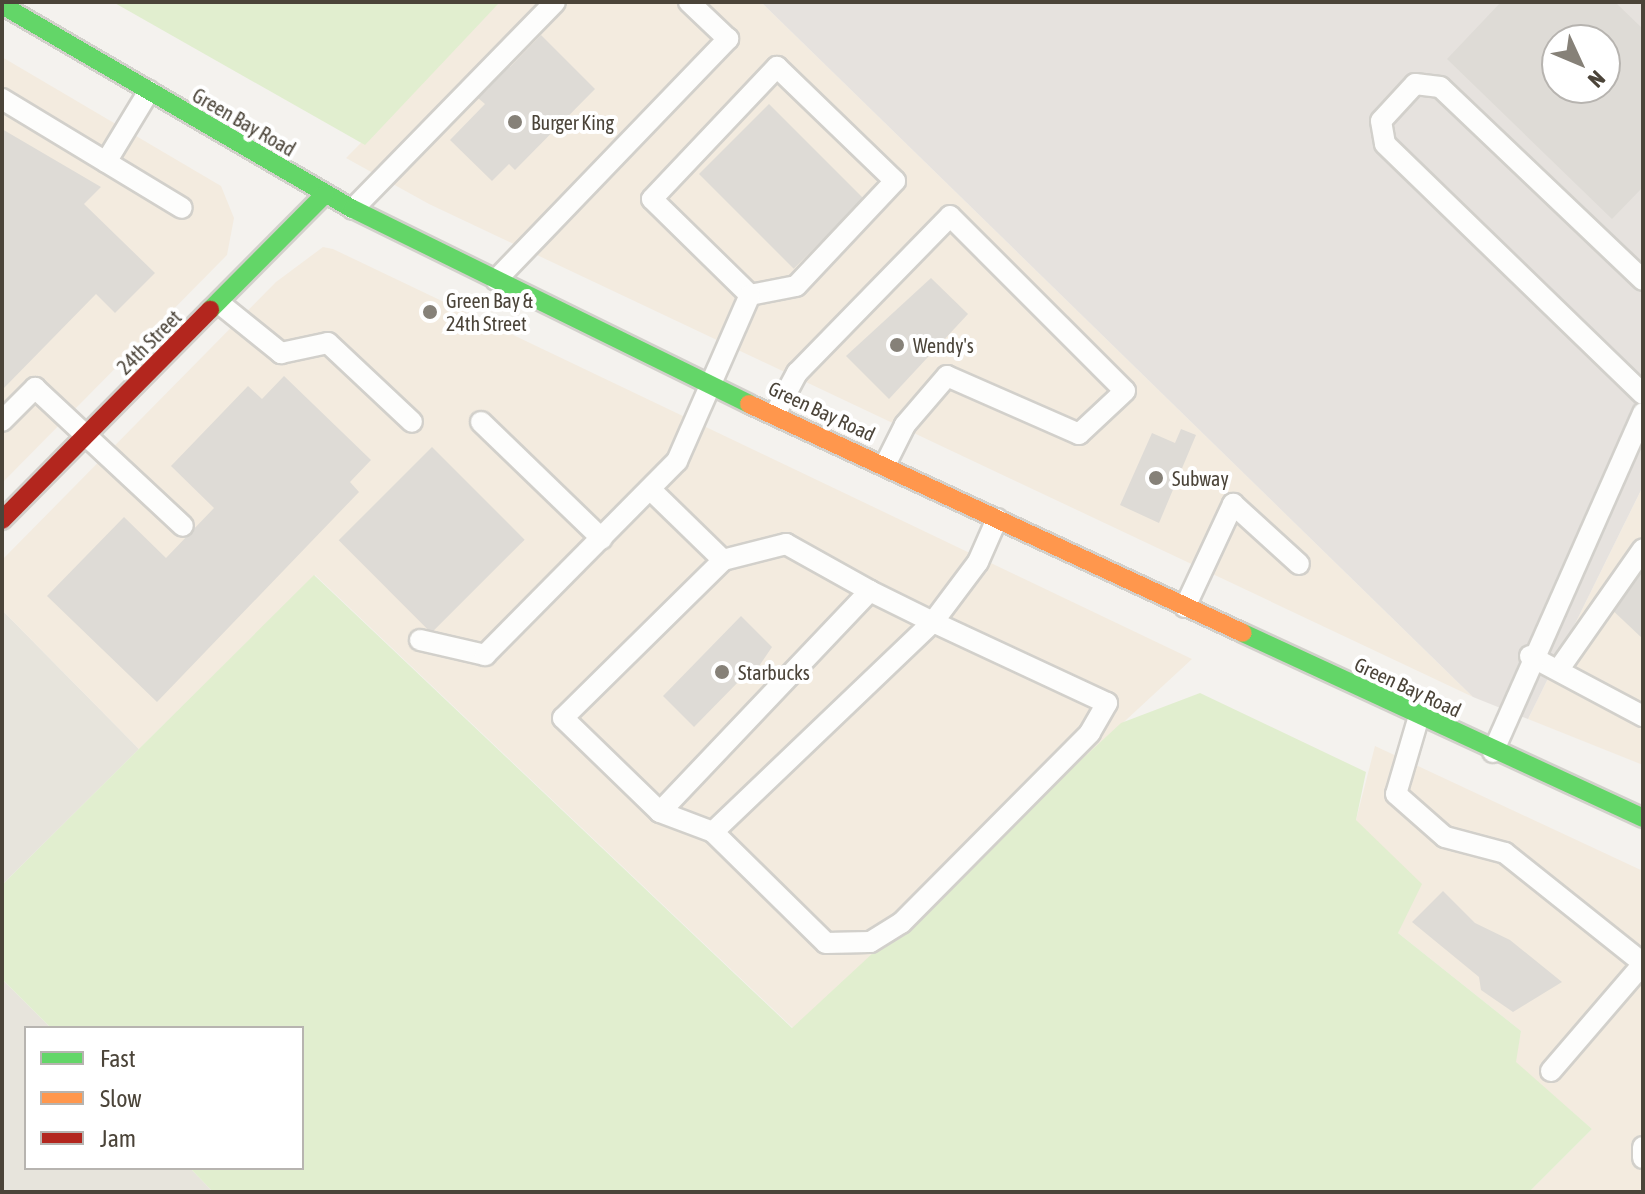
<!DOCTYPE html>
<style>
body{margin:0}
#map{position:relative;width:1645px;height:1194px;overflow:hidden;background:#f4f2ee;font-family:"Asap Condensed",sans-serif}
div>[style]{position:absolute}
.residential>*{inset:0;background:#e7e4dc}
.commercial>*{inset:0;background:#f3ebdf}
.industrial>*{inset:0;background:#e6e2de}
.green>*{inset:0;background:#e1eecf}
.building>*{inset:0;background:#dedbd6;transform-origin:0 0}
.roads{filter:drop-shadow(2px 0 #d2d0cb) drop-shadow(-2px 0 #d2d0cb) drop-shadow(0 2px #d2d0cb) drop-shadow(0 -2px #d2d0cb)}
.lane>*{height:20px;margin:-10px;padding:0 10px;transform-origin:10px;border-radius:10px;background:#fdfdfc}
.fast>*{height:18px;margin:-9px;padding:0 9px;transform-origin:9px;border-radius:9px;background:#63d668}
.slow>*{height:18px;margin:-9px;padding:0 9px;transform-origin:9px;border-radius:9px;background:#ff974d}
.jam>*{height:18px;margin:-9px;padding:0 9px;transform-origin:9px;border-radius:9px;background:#b3261e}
.dots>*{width:22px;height:22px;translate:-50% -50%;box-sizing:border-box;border:4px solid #fff;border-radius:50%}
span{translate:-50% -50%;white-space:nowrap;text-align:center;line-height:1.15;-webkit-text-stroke:8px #fff;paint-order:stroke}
.street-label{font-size:20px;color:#4b4439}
.poi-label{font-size:20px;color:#4b4439}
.left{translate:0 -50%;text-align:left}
.frame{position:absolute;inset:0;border:4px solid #4b4439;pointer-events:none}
.legend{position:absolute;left:24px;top:1026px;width:280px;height:144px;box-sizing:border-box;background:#fff;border:2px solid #b7b4b0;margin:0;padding:10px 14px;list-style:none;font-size:24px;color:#4b4439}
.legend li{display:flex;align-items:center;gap:16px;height:40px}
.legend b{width:40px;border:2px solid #b7b4b0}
.north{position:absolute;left:1541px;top:24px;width:80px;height:80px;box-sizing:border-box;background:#fff;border:2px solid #b7b4b0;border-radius:50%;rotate:134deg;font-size:22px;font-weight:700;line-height:32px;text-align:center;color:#4b4439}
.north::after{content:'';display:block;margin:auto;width:28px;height:36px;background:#868178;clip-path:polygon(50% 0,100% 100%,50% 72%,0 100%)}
</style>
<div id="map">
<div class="residential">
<i style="clip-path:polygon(2px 610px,139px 749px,2px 885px)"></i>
<i style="clip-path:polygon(2px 979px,51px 1028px,26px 1028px,26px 1168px,190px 1168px,213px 1192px,2px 1192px)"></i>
</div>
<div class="commercial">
<i style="clip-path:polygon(500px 2px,761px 2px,1473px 697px,429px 204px,346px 158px)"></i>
<i style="clip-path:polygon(2px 57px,221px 186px,234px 218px,227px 255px,2px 483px)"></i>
<i style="clip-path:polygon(323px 247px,333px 249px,1192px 659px,793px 1028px,315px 575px,139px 749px,2px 610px,2px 560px,276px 282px)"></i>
<i style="clip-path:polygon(1643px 486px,1643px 765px,1528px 719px)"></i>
<i style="clip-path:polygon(1375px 746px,1643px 871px,1643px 1192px,1529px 1192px,1592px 1129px,1515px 1062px,1521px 1031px,1398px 933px,1356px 820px)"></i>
</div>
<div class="industrial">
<i style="clip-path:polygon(evenodd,761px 2px,1643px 2px,1643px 486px,1528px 719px,1473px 697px,761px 2px,1557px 40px,1605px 40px,1605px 88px,1557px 88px,1557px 40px)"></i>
</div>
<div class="green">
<i style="clip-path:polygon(113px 2px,500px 2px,365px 145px)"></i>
<i style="clip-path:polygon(314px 575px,792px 1028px,1121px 723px,1200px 693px,1366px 772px,1356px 820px,1422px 884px,1398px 933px,1521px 1031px,1516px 1062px,1592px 1129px,1529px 1192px,213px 1192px,190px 1168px,302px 1168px,302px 1028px,51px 1028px,2px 979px,2px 885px)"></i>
</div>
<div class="building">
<i style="clip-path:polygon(evenodd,1501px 2px,1615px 2px,1643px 29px,1643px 187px,1612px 219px,1447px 59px,1501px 2px,1557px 40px,1605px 40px,1605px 88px,1557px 88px,1557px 40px)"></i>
<i style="clip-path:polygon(541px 35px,595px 89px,515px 170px,509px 164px,492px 181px,450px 140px,485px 104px,478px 98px,489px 88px,476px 75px,497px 53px,510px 67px)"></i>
<i style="left:769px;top:104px;width:134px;height:99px;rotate:45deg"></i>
<i style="clip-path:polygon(2px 129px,101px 187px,84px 204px,155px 273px,115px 313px,96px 294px,2px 390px)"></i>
<i style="clip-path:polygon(931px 278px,968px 314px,889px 399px,846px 356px)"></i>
<i style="clip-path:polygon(284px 376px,371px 460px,350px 482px,359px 492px,157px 702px,47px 596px,124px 517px,166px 558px,214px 508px,171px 466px,248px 386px,262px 399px)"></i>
<i style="clip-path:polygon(1181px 429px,1196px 435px,1159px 523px,1120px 505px,1152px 433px,1175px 443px)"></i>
<i style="left:432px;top:447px;width:131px;height:132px;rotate:45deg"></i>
<i style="clip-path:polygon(1643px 567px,1643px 639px,1607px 605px)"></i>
<i style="clip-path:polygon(741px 616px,772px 647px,749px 681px,744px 676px,694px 727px,663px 696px)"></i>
<i style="clip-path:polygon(1443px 891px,1475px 923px,1510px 940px,1562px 982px,1513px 1012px,1481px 990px,1479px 977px,1412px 922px)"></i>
</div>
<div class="roads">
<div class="lane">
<i style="left:777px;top:67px;width:164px;rotate:44deg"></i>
<i style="left:895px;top:181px;width:144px;rotate:133.3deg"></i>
<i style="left:796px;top:286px;width:47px;rotate:168.9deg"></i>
<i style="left:750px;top:295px;width:137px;rotate:-135.6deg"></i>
<i style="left:652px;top:199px;width:182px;rotate:-46.6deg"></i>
<i style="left:2px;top:99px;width:210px;rotate:31.2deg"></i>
<i style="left:106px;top:162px;width:83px;rotate:-58.8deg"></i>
<i style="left:353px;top:209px;width:289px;rotate:-45.7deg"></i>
<i style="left:496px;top:280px;width:335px;rotate:-46.1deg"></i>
<i style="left:728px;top:39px;width:54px;rotate:-136.5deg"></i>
<i style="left:1643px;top:280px;width:280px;rotate:-136.4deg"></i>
<i style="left:1440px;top:87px;width:25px;rotate:-173deg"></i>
<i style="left:1415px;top:84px;width:50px;rotate:132.6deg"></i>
<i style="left:1381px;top:121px;width:23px;rotate:80deg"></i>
<i style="left:1385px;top:144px;width:359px;rotate:44.1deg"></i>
<i style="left:219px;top:303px;width:80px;rotate:38.9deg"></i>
<i style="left:281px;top:353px;width:48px;rotate:-12deg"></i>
<i style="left:328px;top:343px;width:115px;rotate:43.2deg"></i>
<i style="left:775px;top:414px;width:47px;rotate:-61.8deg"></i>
<i style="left:797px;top:373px;width:219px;rotate:-45.7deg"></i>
<i style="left:950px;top:216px;width:247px;rotate:45deg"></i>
<i style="left:1125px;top:391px;width:63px;rotate:136.9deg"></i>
<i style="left:1079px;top:434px;width:144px;rotate:-156.3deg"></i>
<i style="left:947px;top:376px;width:65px;rotate:130.6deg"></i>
<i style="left:905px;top:425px;width:45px;rotate:116.6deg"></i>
<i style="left:2px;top:421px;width:47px;rotate:-45deg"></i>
<i style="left:35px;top:388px;width:202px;rotate:43deg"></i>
<i style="left:481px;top:422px;width:168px;rotate:44deg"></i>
<i style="left:650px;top:489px;width:102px;rotate:44.2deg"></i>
<i style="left:1185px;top:607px;width:114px;rotate:-65deg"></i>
<i style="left:1233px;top:504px;width:89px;rotate:42.3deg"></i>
<i style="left:420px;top:640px;width:67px;rotate:13deg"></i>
<i style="left:485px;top:655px;width:273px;rotate:-45.3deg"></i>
<i style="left:677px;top:461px;width:181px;rotate:-66.3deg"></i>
<i style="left:1530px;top:656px;width:128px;rotate:28deg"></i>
<i style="left:1559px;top:669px;width:146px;rotate:-55deg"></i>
<i style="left:1419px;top:716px;width:81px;rotate:106.4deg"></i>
<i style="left:1396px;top:794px;width:65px;rotate:41.3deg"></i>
<i style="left:1445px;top:837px;width:62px;rotate:14.9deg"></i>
<i style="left:1505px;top:853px;width:176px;rotate:38.6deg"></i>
<i style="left:1493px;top:752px;width:371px;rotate:-66.1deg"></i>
<i style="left:660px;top:812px;width:305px;rotate:-46.5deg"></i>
<i style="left:713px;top:832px;width:57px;rotate:-159.3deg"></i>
<i style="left:660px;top:812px;width:135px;rotate:-135.9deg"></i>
<i style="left:563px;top:718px;width:225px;rotate:-44.6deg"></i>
<i style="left:723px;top:560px;width:65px;rotate:-14.3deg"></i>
<i style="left:786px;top:544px;width:96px;rotate:29.2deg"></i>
<i style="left:870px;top:591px;width:70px;rotate:26.2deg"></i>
<i style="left:933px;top:622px;width:192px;rotate:25deg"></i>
<i style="left:1107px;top:703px;width:34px;rotate:120deg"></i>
<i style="left:1090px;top:733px;width:268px;rotate:134.8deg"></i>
<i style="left:901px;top:923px;width:36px;rotate:148deg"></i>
<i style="left:870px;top:942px;width:44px;rotate:178.7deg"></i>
<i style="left:826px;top:943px;width:158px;rotate:-135.5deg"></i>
<i style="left:713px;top:832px;width:304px;rotate:-43.7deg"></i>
<i style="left:933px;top:622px;width:75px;rotate:-53.1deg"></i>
<i style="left:978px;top:562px;width:47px;rotate:-66.2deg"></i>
<i style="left:1551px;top:1071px;width:141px;rotate:-49.3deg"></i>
<i style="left:1643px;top:1147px;width:11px;rotate:90deg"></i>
</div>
<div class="fast">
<i style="left:2px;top:5px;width:406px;rotate:30.2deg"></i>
<i style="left:353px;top:209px;width:441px;rotate:26.2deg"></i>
<i style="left:210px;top:310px;width:163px;rotate:-45.2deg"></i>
<i style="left:1243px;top:633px;width:441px;rotate:24.8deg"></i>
</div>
<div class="slow">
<i style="left:749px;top:404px;width:544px;rotate:24.87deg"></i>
</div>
<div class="jam">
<i style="left:2px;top:520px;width:296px;rotate:-45.3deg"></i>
</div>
</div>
<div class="dots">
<i style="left:515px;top:122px;background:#868178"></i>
<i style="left:430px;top:312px;background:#868178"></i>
<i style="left:897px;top:345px;background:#868178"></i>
<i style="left:1156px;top:478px;background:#868178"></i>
<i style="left:722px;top:672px;background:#868178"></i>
</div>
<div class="street-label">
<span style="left:244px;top:122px;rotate:30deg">Green Bay Road</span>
<span style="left:149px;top:342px;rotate:-45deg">24th Street</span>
<span style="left:822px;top:411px;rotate:25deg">Green Bay Road</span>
<span style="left:1408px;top:687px;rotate:25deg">Green Bay Road</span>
</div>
<div class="poi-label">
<span class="left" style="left:531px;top:122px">Burger King</span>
<span class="left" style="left:446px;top:312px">Green Bay &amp;<br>24th Street</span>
<span class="left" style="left:913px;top:345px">Wendy's</span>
<span class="left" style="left:1172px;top:478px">Subway</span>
<span class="left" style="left:738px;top:672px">Starbucks</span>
</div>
<div class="frame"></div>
<ul class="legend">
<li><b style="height:10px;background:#63d668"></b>Fast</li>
<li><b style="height:10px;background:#ff974d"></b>Slow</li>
<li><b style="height:10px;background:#b3261e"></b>Jam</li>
</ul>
<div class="north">N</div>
</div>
